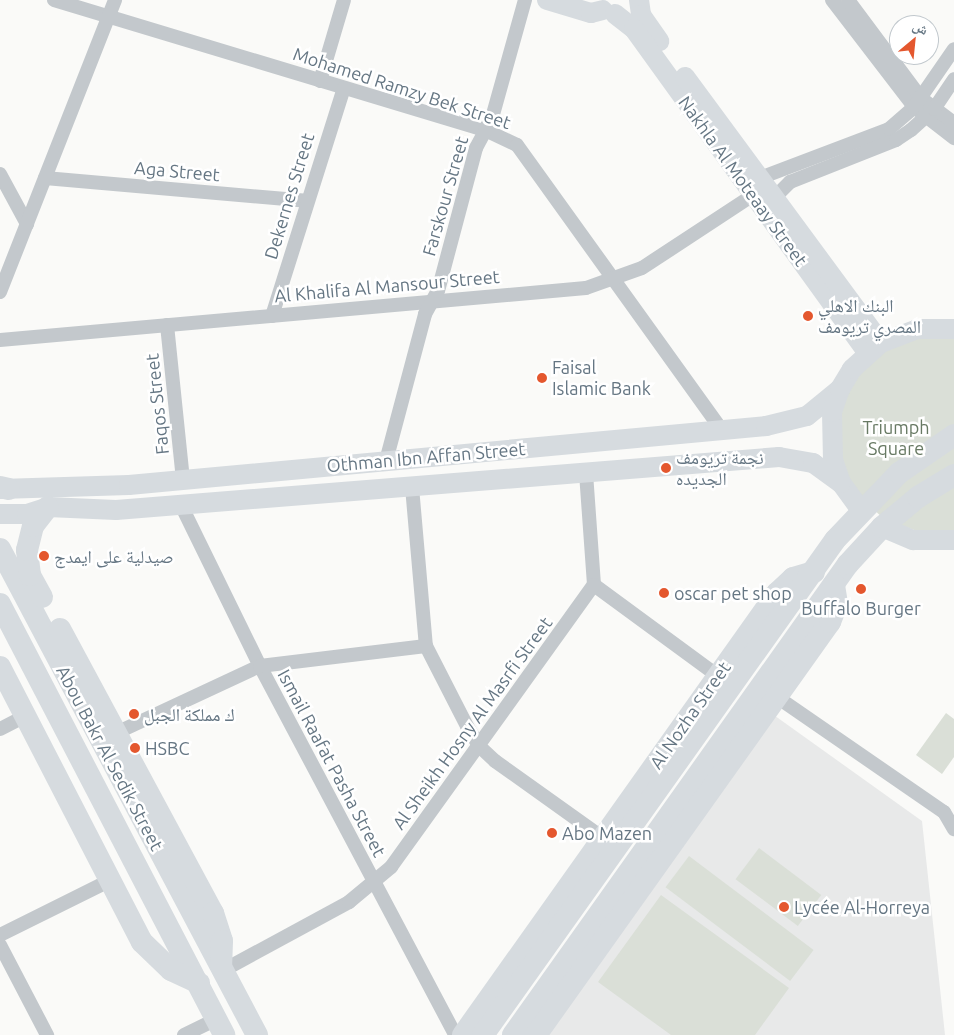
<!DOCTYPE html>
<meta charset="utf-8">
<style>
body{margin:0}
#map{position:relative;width:954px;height:1035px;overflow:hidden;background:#fafaf8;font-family:Ubuntu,"Noto Naskh Arabic",sans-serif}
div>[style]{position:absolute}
.built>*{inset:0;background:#e8e9e9}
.green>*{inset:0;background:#dadfd7;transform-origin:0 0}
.street>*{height:14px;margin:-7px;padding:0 7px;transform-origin:7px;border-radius:7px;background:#c3c8cc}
.secondary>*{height:20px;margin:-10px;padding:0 10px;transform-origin:10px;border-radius:10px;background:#d6dbdf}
.primary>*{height:22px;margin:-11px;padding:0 11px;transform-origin:11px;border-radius:11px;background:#d6dbdf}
.dots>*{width:14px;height:14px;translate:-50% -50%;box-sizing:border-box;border:2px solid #fff;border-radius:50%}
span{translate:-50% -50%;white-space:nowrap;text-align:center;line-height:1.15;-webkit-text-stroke:5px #fff;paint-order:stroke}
.street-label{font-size:18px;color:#657683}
.poi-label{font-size:18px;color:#657683}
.left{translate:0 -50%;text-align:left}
.park-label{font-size:18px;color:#687a64}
.north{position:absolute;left:889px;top:15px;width:50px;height:50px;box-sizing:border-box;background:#fff;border:1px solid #c1c8cd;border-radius:50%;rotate:28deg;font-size:14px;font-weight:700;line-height:20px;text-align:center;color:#657683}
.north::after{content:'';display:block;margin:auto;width:18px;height:22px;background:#e4572e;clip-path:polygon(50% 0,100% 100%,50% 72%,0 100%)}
</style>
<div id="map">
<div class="built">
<i style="clip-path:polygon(771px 713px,922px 821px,945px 1035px,547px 1035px)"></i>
</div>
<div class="green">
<i style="clip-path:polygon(941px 336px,954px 338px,954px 532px,917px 531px,884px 519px,858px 495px,842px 464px,840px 412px,854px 380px,877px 355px,908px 340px)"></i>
<i style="clip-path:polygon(946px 713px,954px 719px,954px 757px,942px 774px,916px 755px)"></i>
<i style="left:759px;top:848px;width:78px;height:39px;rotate:37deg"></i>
<i style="left:689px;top:856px;width:156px;height:39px;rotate:37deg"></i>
<i style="clip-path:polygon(661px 895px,789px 988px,755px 1035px,671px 1035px,598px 982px)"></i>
</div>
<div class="street">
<i style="left:54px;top:0;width:450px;rotate:16.8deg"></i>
<i style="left:485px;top:130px;width:35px;rotate:25deg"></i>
<i style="left:517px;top:145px;width:351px;rotate:54.3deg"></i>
<i style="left:832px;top:0;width:135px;rotate:52.5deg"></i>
<i style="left:914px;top:107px;width:51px;rotate:37.8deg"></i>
<i style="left:848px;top:0;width:122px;rotate:53.3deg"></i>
<i style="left:921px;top:98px;width:41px;rotate:37.1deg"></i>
<i style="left:320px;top:81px;width:84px;rotate:-73.5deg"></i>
<i style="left:0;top:174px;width:57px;rotate:61.6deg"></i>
<i style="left:45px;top:178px;width:262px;rotate:5deg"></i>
<i style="left:760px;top:178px;width:138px;rotate:-20.8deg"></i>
<i style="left:889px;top:129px;width:33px;rotate:-41deg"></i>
<i style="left:914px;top:107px;width:70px;rotate:-55.4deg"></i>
<i style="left:774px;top:198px;width:23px;rotate:-45deg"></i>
<i style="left:790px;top:182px;width:114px;rotate:-21.6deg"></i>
<i style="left:896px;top:140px;width:18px;rotate:-34deg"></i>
<i style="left:911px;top:130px;width:31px;rotate:-42deg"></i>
<i style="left:934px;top:109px;width:36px;rotate:-56deg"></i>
<i style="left:0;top:292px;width:314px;rotate:-68.5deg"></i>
<i style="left:272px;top:316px;width:239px;rotate:-72.5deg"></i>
<i style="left:167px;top:325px;width:156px;rotate:84.1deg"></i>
<i style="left:0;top:340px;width:588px;rotate:-5.07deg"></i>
<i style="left:586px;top:288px;width:59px;rotate:-19.7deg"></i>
<i style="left:642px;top:268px;width:133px;rotate:-33.3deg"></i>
<i style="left:386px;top:461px;width:152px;rotate:-75.1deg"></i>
<i style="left:425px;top:314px;width:26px;rotate:-61deg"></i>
<i style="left:438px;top:291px;width:148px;rotate:-75.1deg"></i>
<i style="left:476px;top:148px;width:34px;rotate:-62deg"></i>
<i style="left:492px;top:118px;width:123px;rotate:-74.4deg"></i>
<i style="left:586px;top:473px;width:112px;rotate:85.9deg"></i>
<i style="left:594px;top:585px;width:154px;rotate:36.3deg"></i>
<i style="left:412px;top:487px;width:160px;rotate:85deg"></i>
<i style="left:426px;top:646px;width:90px;rotate:62.9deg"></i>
<i style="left:467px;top:726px;width:23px;rotate:59deg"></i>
<i style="left:479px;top:746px;width:22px;rotate:43deg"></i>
<i style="left:495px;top:761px;width:133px;rotate:35.5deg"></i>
<i style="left:181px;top:505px;width:179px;rotate:63.9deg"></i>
<i style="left:260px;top:666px;width:417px;rotate:62.1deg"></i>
<i style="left:777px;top:697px;width:203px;rotate:34.6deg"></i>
<i style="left:944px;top:812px;width:20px;rotate:60deg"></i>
<i style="left:0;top:729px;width:29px;rotate:-27deg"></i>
<i style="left:116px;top:733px;width:159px;rotate:-25deg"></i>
<i style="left:260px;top:666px;width:167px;rotate:-6.9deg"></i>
<i style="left:0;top:935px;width:124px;rotate:-26.4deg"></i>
<i style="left:0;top:945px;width:102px;rotate:62.4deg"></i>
<i style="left:222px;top:971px;width:145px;rotate:-28.5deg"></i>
<i style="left:349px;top:902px;width:55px;rotate:-39.8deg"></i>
<i style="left:391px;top:867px;width:347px;rotate:-54.3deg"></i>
<i style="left:184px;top:1035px;width:37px;rotate:-26deg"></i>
</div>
<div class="secondary">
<i style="left:547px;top:0;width:46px;rotate:16.5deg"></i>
<i style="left:591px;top:13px;width:12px;rotate:-14deg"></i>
<i style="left:639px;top:0;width:15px;rotate:82deg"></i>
<i style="left:641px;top:15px;width:32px;rotate:55deg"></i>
<i style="left:615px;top:14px;width:24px;rotate:38deg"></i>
<i style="left:634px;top:29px;width:400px;rotate:54.2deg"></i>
<i style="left:685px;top:77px;width:330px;rotate:53.6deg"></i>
<i style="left:0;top:489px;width:129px;rotate:-1.8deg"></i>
<i style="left:129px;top:485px;width:640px;rotate:-5.29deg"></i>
<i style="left:766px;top:426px;width:42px;rotate:-13.7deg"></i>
<i style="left:807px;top:416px;width:43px;rotate:-39.3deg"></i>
<i style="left:860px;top:509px;width:32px;rotate:-126deg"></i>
<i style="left:841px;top:483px;width:24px;rotate:-109deg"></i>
<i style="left:833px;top:460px;width:48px;rotate:-91.2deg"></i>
<i style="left:832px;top:412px;width:24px;rotate:-71deg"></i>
<i style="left:840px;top:389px;width:23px;rotate:-59deg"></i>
<i style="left:852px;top:369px;width:39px;rotate:-42deg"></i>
<i style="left:881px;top:343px;width:39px;rotate:-21deg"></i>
<i style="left:917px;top:329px;width:37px"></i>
<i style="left:0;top:514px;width:27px"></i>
<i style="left:27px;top:514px;width:22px;rotate:-18deg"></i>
<i style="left:48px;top:507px;width:68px;rotate:2.5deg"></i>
<i style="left:116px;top:510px;width:665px;rotate:-4.57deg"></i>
<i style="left:779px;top:457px;width:35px;rotate:10deg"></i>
<i style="left:813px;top:463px;width:34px;rotate:36deg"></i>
<i style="left:882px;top:527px;width:34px;rotate:23deg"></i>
<i style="left:913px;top:540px;width:41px"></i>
</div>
<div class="primary">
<i style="left:0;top:487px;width:9px;rotate:13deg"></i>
<i style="left:0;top:549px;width:550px;rotate:62.13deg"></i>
<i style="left:42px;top:597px;width:25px;rotate:-119deg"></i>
<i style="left:30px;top:575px;width:25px;rotate:-97deg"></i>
<i style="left:27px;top:550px;width:25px;rotate:-76deg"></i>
<i style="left:33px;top:526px;width:24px;rotate:-52deg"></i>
<i style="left:0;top:604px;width:486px;rotate:62.5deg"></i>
<i style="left:60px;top:629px;width:323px;rotate:61.7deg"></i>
<i style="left:213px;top:913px;width:29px;rotate:72deg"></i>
<i style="left:222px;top:941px;width:23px;rotate:92deg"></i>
<i style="left:0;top:667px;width:309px;rotate:62.7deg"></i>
<i style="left:142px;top:942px;width:40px;rotate:44deg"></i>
<i style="left:171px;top:970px;width:31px;rotate:25deg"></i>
<i style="left:463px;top:1035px;width:542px;rotate:-54.61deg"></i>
<i style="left:777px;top:593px;width:22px;rotate:-43deg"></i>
<i style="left:793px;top:578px;width:22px;rotate:-16deg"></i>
<i style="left:483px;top:1035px;width:607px;rotate:-54.58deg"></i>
<i style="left:835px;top:540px;width:93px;rotate:-46.3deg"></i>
<i style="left:899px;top:473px;width:67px;rotate:-34.6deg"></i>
<i style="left:513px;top:1035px;width:578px;rotate:-54.58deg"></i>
<i style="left:848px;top:564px;width:50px;rotate:-47.4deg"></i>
<i style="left:882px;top:527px;width:47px;rotate:-39.8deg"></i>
<i style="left:918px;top:497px;width:42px;rotate:-31.4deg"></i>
<i style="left:536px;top:1035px;width:507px;rotate:-54.55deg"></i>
<i style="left:830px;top:622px;width:19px;rotate:-69deg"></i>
<i style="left:837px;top:604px;width:20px;rotate:-99deg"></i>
</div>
<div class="dots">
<i style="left:808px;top:316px;background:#e4572e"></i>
<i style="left:542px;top:378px;background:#e4572e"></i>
<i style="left:666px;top:468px;background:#e4572e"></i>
<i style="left:44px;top:556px;background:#e4572e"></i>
<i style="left:861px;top:589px;background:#e4572e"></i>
<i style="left:664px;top:593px;background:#e4572e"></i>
<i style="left:134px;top:714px;background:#e4572e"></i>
<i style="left:135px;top:748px;background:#e4572e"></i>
<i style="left:552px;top:833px;background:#e4572e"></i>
<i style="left:784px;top:907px;background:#e4572e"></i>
</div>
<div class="street-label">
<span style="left:402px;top:88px;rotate:18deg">Mohamed Ramzy Bek Street</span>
<span style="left:177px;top:171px;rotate:5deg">Aga Street</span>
<span style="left:743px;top:181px;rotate:54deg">Nakhla Al Moteaay Street</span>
<span style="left:289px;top:196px;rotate:-73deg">Dekernes Street</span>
<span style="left:445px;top:196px;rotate:-74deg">Farskour Street</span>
<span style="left:387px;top:286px;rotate:-5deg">Al Khalifa Al Mansour Street</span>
<span style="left:157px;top:404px;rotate:-96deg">Faqos Street</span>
<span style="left:426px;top:457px;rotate:-5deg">Othman Ibn Affan Street</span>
<span style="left:690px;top:715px;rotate:-55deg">Al Nozha Street</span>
<span style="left:472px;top:723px;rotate:-54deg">Al Sheikh Hosny Al Masrfi Street</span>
<span style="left:110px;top:758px;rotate:62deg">Abou Bakr Al Sedik Street</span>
<span style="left:332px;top:763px;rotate:62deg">Ismail Raafat Pasha Street</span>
</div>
<div class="poi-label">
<span class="left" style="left:818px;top:316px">البنك الاهلي<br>المصري تريومف</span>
<span class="left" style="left:552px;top:378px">Faisal<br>Islamic Bank</span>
<span class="left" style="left:676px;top:468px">نجمة تريومف<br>الجديده</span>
<span class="left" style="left:54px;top:556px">صيدلية على ايمدج</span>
<span class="left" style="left:674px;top:593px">oscar pet shop</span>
<span style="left:861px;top:608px">Buffalo Burger</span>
<span class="left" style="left:144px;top:714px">ك مملكة الجبل</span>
<span class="left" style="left:145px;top:748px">HSBC</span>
<span class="left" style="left:562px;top:833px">Abo Mazen</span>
<span class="left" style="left:794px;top:907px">Lycée Al-Horreya</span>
</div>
<div class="park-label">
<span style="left:896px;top:438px">Triumph<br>Square</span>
</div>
<div class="north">ش</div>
</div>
